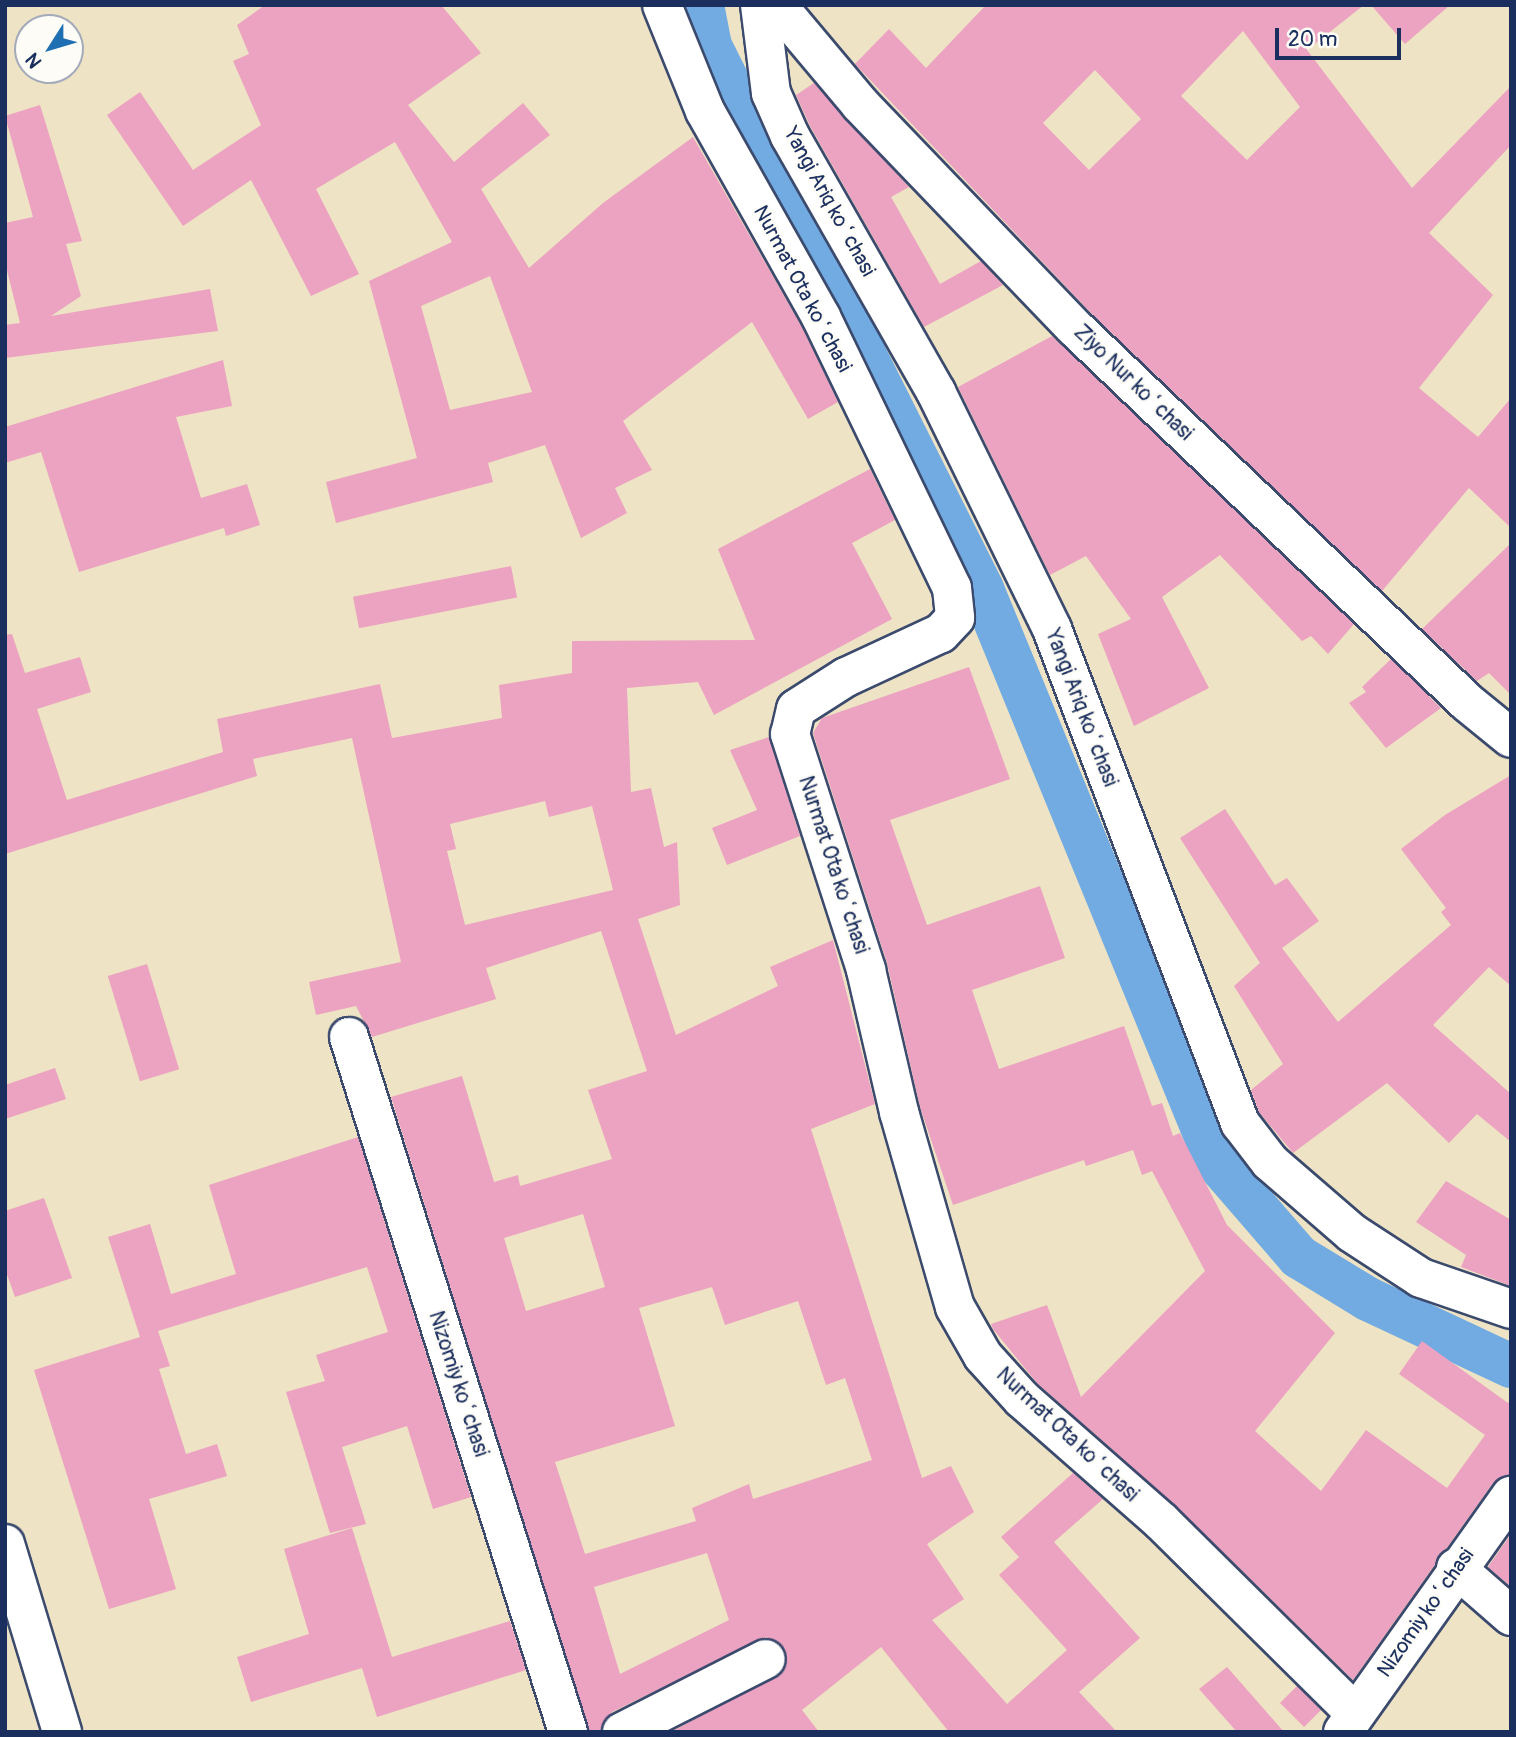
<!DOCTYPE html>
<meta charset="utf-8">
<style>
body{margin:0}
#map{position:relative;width:1516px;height:1737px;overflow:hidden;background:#eee3c4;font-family:Pangolin,sans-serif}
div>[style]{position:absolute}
.canal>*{height:44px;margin:-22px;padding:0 22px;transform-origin:22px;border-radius:22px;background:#71abe1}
.building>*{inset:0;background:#eca2c1;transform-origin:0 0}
.roads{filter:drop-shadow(2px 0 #3b4a6d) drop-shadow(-2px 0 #3b4a6d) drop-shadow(0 2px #3b4a6d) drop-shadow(0 -2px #3b4a6d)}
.minor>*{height:38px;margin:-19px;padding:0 19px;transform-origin:19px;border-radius:19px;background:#fff}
.tertiary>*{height:38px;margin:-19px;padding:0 19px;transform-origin:19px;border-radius:19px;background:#fff}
.secondary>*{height:38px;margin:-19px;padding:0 19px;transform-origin:19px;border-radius:19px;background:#fff}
span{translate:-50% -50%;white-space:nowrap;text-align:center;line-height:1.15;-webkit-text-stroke:5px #fdfcf7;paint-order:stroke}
.street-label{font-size:21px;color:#1b2f5e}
.frame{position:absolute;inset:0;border:7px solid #1b2f5e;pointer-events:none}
.north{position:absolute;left:14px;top:14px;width:70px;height:70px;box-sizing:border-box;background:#fdfcf7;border:2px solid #a3aaba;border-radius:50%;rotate:233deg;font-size:19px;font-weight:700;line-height:28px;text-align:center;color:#1b2f5e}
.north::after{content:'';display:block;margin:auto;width:24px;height:32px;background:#1f6fb2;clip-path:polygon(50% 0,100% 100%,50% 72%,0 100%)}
.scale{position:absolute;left:1275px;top:28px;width:126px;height:32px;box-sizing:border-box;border:4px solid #1b2f5e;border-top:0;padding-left:9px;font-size:21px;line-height:24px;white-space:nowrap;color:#1b2f5e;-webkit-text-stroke:5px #fdfcf7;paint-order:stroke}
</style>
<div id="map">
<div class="canal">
<i style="left:702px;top:5px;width:42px;rotate:79deg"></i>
<i style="left:710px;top:46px;width:607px;rotate:63.39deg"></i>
<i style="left:982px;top:589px;width:618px;rotate:67.75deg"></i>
<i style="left:1216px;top:1161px;width:127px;rotate:49.2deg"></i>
<i style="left:1299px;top:1257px;width:81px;rotate:31.3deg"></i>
<i style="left:1368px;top:1299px;width:158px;rotate:25.1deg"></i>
</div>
<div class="building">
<i style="clip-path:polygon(evenodd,265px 5px,441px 5px,481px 53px,408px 105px,454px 162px,523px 103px,550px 135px,481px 189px,529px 268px,603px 203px,693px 137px,802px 327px,838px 402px,808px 419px,752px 322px,623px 421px,652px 470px,615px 488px,627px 513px,581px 538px,545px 445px,488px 463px,493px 482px,336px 523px,326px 482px,417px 458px,369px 281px,452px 242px,395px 142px,316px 189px,359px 274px,311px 296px,251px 180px,183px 226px,107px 115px,140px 92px,193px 170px,261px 125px,233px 61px,249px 54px,237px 25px,265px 5px,490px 276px,532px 392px,450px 410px,421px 306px,490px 276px)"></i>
<i style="clip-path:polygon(evenodd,986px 5px,1364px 5px,1307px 50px,1412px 188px,1511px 86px,1511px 145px,1429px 233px,1493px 295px,1419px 388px,1478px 437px,1511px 398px,1511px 528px,1469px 488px,1382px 591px,1090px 312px,855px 64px,889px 29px,926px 68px,986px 5px,1243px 31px,1300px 107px,1247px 160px,1181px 96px,1243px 31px,986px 5px,1095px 70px,1141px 119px,1089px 170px,1043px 123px,1095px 70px)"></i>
<i style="clip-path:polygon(1371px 5px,1450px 5px,1405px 44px)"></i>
<i style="clip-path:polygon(814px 83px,909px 187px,891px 197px,940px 284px,981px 261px,1003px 285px,924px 327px,810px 126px,796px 95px)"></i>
<i style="clip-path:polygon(40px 105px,82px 241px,66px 244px,81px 296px,51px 316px,210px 289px,218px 331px,5px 358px,5px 325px,20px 323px,5px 262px,5px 223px,33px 217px,5px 116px)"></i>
<i style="clip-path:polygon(1052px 336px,1354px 624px,1328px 654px,1311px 636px,1302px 641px,1220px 555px,1162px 597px,1209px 688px,1134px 726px,1098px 634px,1131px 619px,1086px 556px,1050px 575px,958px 387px)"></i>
<i style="clip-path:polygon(223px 360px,232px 406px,176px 417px,201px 498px,247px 484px,260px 525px,226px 536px,224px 528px,79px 572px,41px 452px,5px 463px,5px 427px)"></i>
<i style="clip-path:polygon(evenodd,870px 469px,895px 520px,852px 543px,892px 619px,714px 715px,698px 682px,627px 688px,631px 792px,651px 788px,664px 847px,677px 842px,680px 905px,638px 919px,676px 1035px,778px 986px,770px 967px,833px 940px,875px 1104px,811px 1129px,922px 1478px,951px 1466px,974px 1512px,927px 1544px,964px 1599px,932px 1620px,1007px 1704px,1067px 1650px,999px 1575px,1019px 1557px,1001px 1537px,1073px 1473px,1103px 1499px,1054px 1542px,1140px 1638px,1079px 1692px,1117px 1732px,949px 1732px,881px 1647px,802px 1710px,819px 1732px,671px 1732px,784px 1671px,785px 1649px,766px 1637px,612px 1712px,600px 1732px,589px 1732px,391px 1097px,462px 1076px,494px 1182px,518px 1175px,520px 1186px,612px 1159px,588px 1090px,647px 1071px,601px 931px,486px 968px,496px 999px,372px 1037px,356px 1006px,316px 1015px,309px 982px,401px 962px,352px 738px,253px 759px,257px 776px,5px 854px,5px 635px,12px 634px,25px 673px,80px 657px,91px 692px,37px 709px,67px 800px,223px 752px,217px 719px,380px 684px,392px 738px,502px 718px,499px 685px,572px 673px,572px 641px,755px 640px,718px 549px,870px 469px,545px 801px,549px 817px,592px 806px,613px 890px,465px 925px,447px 851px,456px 849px,450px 824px,545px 801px,870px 469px,583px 1214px,605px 1287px,526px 1311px,504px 1238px,583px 1214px,870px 469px,712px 1287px,725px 1325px,798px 1301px,826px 1385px,845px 1378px,872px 1460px,753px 1499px,749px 1484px,692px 1508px,696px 1521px,585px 1554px,555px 1462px,675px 1426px,639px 1308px,712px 1287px,870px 469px,707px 1553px,729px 1620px,620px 1674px,594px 1587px,707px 1553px)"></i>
<i style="clip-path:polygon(1511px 543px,1511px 695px,1489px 673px,1477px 681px,1422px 629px)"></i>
<i style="left:511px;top:566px;width:32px;height:161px;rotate:79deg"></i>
<i style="clip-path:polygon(1391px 659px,1441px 708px,1386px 748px,1349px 703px,1366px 692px,1362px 687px)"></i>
<i style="clip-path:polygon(969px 667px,1010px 779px,890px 820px,927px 925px,1040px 886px,1065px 958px,972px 990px,999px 1069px,1124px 1026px,1152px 1106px,1162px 1103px,1173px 1136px,1180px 1133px,1227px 1225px,1335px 1333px,1255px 1431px,1321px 1491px,1366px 1430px,1447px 1488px,1485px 1435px,1399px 1374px,1422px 1341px,1508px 1403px,1511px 1398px,1511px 1475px,1493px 1483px,1353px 1680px,1176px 1506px,1037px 1383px,993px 1329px,991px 1324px,1047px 1305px,1081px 1397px,1205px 1271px,1152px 1171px,1142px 1175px,1133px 1150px,1086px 1166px,1084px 1160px,953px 1205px,920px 1107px,887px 963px,813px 733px,822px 718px)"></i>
<i style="clip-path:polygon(769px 737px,800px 836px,727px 865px,712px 828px,757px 810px,730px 750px)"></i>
<i style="clip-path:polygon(1511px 775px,1511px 986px,1489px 967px,1433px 1025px,1511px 1094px,1511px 1142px,1477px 1114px,1449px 1143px,1387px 1083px,1293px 1153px,1259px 1112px,1251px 1090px,1283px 1064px,1234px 986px,1260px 963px,1180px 838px,1225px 809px,1275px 885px,1287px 878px,1319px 921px,1282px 948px,1338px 1022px,1451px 925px,1441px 912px,1446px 908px,1401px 849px,1445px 815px)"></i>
<i style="left:147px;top:964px;width:110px;height:41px;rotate:73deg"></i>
<i style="clip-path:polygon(55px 1068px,66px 1099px,5px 1119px,5px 1085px)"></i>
<i style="clip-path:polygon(358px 1137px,471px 1497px,433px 1509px,407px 1426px,342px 1447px,366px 1524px,330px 1533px,286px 1392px,325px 1381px,316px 1355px,388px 1332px,367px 1267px,158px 1331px,170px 1366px,159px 1369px,186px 1454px,217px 1444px,227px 1476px,149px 1499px,176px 1589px,109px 1609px,34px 1370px,140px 1337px,108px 1237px,150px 1224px,171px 1294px,236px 1274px,209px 1185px)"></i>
<i style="clip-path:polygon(1446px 1181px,1511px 1220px,1511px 1286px,1461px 1267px,1466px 1255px,1416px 1222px)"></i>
<i style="clip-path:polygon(44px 1198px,72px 1278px,15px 1297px,5px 1269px,5px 1211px)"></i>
<i style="clip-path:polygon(352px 1528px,392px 1657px,510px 1621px,526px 1670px,377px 1717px,362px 1668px,251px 1702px,237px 1657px,309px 1634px,284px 1549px)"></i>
<i style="clip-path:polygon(1511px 1534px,1511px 1587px,1488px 1567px)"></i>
<i style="clip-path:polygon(1227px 1667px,1284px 1732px,1237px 1732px,1199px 1689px)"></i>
<i style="left:1297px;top:1686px;width:34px;height:24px;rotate:45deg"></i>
</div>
<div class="roads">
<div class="minor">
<i style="left:662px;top:5px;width:114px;rotate:67.9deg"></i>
<i style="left:705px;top:111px;width:236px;rotate:60.6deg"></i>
<i style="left:821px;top:317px;width:301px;rotate:64.2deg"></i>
<i style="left:952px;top:588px;width:30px;rotate:84deg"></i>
<i style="left:955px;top:618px;width:21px;rotate:133deg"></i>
<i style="left:941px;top:633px;width:105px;rotate:155.1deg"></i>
<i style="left:846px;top:677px;width:59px;rotate:147.4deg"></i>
<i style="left:796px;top:709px;width:26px;rotate:103deg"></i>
<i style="left:790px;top:734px;width:248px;rotate:72.1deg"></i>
<i style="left:866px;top:970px;width:146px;rotate:76.9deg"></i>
<i style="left:899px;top:1112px;width:203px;rotate:74deg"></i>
<i style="left:955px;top:1307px;width:56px;rotate:60.3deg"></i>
<i style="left:983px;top:1356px;width:58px;rotate:47.8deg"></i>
<i style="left:1022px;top:1399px;width:186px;rotate:41.3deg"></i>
<i style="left:1162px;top:1522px;width:272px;rotate:44.7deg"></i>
<i style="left:760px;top:5px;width:89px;rotate:82.9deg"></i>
<i style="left:771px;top:93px;width:47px;rotate:66.2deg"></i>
<i style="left:790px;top:136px;width:295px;rotate:60.3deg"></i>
<i style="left:936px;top:392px;width:264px;rotate:63.9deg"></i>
<i style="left:1052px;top:629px;width:529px;rotate:69.16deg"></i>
<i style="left:1240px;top:1123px;width:49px;rotate:52.4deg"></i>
<i style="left:1270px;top:1162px;width:108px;rotate:40.9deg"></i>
<i style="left:1352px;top:1233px;width:82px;rotate:33.1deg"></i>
<i style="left:1421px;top:1278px;width:95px;rotate:19deg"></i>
<i style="left:349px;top:1037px;width:729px;rotate:72.51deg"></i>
<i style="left:1456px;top:1568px;width:73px;rotate:41.1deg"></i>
<i style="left:622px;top:1732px;width:161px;rotate:-26.9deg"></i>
<i style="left:1343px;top:1732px;width:290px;rotate:-54.6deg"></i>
</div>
<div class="tertiary">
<i style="left:777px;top:5px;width:129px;rotate:50deg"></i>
<i style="left:860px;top:104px;width:310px;rotate:46.2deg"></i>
<i style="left:1075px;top:328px;width:543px;rotate:43.66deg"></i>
<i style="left:1468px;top:703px;width:55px;rotate:39.1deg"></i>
</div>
<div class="secondary">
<i style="left:5px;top:1544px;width:196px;rotate:73.1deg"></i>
</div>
</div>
<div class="street-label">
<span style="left:829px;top:202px;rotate:61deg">Yangi Ariq koʻchasi</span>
<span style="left:802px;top:289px;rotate:62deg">Nurmat Ota koʻchasi</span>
<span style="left:1133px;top:383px;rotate:44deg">Ziyo Nur koʻchasi</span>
<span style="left:1081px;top:708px;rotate:69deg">Yangi Ariq koʻchasi</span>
<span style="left:833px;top:865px;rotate:72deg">Nurmat Ota koʻchasi</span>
<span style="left:458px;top:1384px;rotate:72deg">Nizomiy koʻchasi</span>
<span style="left:1067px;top:1435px;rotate:43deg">Nurmat Ota koʻchasi</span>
<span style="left:1426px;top:1613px;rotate:-55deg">Nizomiy koʻchasi</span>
</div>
<div class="frame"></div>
<div class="north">N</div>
<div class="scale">20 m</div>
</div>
